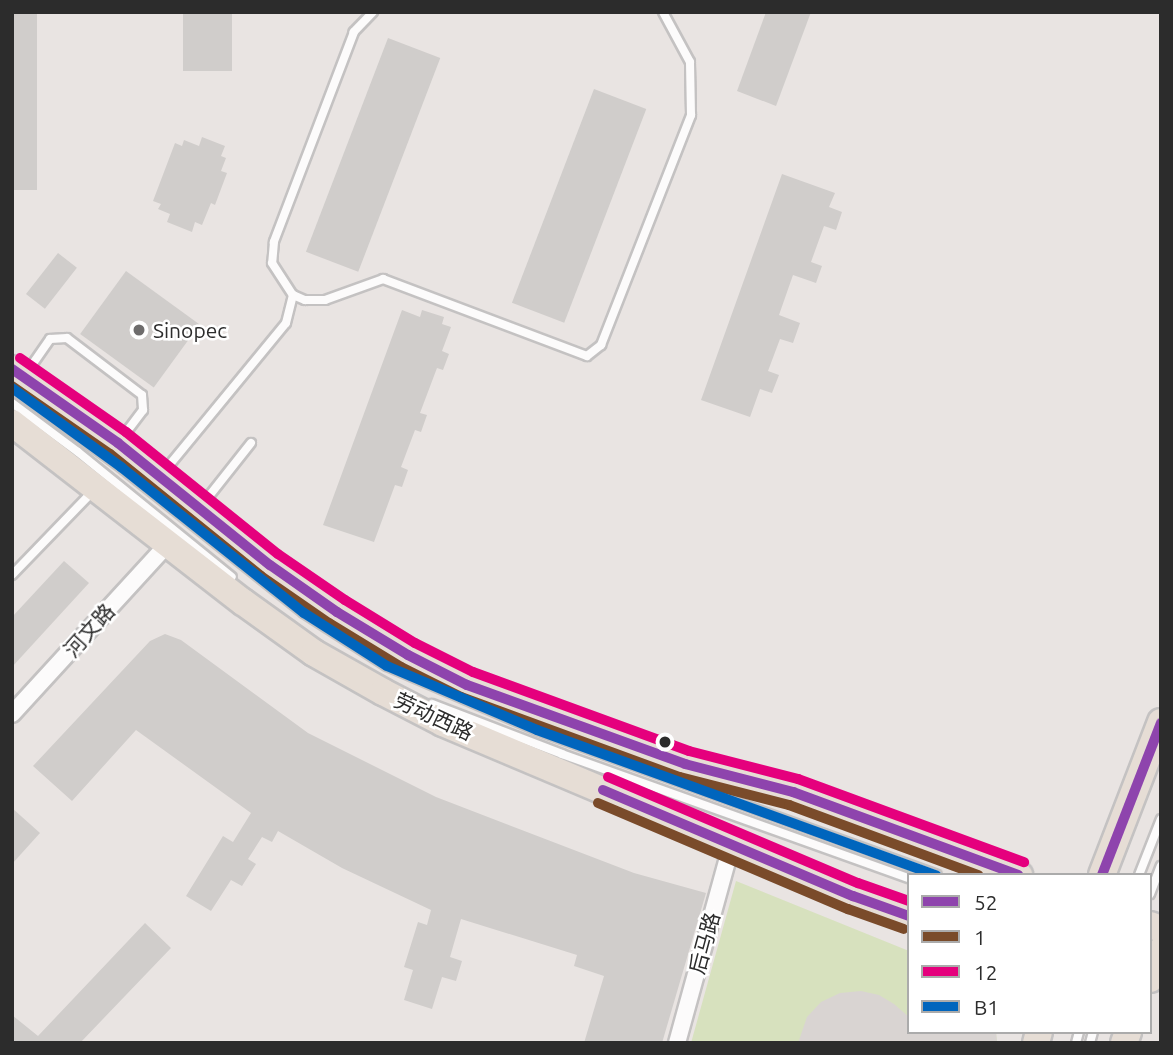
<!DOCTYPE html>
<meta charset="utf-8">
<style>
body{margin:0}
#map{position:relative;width:1173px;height:1055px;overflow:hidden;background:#e9e4e2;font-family:Ubuntu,"Noto Sans SC",sans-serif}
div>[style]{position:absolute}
.green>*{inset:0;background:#d7e1be}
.plaza>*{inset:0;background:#d9d4d2}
.building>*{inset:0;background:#d0cdcb;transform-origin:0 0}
.roads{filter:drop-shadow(2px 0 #c4c2c2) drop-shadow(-2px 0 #c4c2c2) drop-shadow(0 2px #c4c2c2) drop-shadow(0 -2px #c4c2c2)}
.lane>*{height:8px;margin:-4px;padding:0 4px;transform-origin:4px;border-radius:4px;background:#fcfbfb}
.street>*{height:16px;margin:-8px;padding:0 8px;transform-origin:8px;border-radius:8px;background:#fcfbfb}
.primary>*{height:26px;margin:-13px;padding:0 13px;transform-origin:13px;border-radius:13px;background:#e6ddd5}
.bus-1>*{height:10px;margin:-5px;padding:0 5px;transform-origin:5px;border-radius:5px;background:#8e44ad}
.bus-2>*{height:10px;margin:-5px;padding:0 5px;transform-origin:5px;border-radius:5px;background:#7a4b2a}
.bus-3>*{height:10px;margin:-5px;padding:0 5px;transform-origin:5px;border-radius:5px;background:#e5007d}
.bus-4>*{height:10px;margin:-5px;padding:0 5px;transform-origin:5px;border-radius:5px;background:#0065bd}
.dots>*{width:19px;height:19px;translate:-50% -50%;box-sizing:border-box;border:4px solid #fff;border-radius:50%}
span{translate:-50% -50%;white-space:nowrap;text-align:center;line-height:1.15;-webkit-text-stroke:5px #fff;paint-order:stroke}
.poi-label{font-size:21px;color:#2c2c2c}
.left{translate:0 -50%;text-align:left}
.street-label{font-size:21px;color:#2c2c2c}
.frame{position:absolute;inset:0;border:14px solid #2c2c2c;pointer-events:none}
.legend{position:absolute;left:907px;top:873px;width:245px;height:161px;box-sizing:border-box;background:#fff;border:2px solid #ababab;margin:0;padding:9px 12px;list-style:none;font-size:21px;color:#2c2c2c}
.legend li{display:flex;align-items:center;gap:14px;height:35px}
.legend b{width:35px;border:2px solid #ababab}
</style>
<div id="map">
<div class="green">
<i style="clip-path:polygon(736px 881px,909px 951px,909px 1032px,996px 1032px,997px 1043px,691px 1043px)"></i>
</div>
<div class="plaza">
<i style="clip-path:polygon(861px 991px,879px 995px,894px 1004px,909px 1017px,909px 1032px,996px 1032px,997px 1043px,798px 1043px,807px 1017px,821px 1002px,840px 993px)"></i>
</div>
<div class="building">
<i style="left:12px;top:12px;width:25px;height:178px"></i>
<i style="left:183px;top:12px;width:49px;height:59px"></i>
<i style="clip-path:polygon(766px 12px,811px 12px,776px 106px,737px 91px)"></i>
<i style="left:388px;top:38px;width:56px;height:229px;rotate:21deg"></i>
<i style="left:594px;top:89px;width:56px;height:229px;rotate:21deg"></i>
<i style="clip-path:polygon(202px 137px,225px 146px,221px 156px,226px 158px,221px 171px,227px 173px,215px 205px,211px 203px,202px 225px,195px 222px,192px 232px,167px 222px,170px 214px,158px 209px,161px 204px,153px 201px,175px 143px,182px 146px,184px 140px,199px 146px)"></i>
<i style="clip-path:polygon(782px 174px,835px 193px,829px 207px,842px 212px,836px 230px,824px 226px,811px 262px,822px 266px,816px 283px,793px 275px,779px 315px,800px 323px,793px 343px,780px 339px,768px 371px,779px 375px,772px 393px,760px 389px,750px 417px,701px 400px)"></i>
<i style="left:58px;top:253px;width:24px;height:52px;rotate:38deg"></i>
<i style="left:126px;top:271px;width:91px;height:78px;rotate:36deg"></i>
<i style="clip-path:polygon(402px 310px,420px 317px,422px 310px,444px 317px,442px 324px,451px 327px,442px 351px,449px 354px,443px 370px,437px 368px,420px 413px,427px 415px,421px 432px,415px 430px,401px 467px,408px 470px,402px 487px,395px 485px,374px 542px,323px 525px)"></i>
<i style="clip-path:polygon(64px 561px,89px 583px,12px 667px,12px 617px)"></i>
<i style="clip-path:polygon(165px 634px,181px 640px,308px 733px,436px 797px,634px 873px,706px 893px,662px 1043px,584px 1043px,604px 976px,574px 966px,577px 955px,461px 919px,450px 957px,462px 961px,456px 981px,442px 977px,432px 1009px,404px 1000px,413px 970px,404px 967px,418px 922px,427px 925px,431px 910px,342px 868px,278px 831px,272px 842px,262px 837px,248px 859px,256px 864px,242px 886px,231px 880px,211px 911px,186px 896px,223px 836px,233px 842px,251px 813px,136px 730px,72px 801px,33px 766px,150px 641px)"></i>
<i style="clip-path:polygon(12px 808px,40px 833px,12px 864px)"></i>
<i style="clip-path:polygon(145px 923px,171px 948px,80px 1043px,12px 1043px,12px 1015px,38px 1036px)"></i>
</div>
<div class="roads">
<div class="lane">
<i style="left:373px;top:12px;width:28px;rotate:134deg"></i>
<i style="left:354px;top:32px;width:225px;rotate:110.9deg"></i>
<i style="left:274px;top:242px;width:21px;rotate:95deg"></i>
<i style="left:272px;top:263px;width:38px;rotate:57deg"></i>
<i style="left:293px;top:295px;width:13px;rotate:23deg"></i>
<i style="left:305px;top:300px;width:20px"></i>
<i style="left:325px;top:300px;width:62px;rotate:-19.9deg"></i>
<i style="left:383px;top:279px;width:218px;rotate:20.7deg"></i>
<i style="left:587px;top:356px;width:18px;rotate:-38deg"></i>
<i style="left:601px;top:345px;width:247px;rotate:-68.6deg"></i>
<i style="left:691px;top:115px;width:53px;rotate:-91.1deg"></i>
<i style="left:690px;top:62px;width:57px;rotate:-118.4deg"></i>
<i style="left:25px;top:375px;width:44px;rotate:-55.2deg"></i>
<i style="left:50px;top:339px;width:17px;rotate:-3deg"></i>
<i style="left:67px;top:338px;width:94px;rotate:37.2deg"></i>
<i style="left:142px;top:395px;width:15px;rotate:86deg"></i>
<i style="left:143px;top:410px;width:39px;rotate:127deg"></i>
<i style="left:12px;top:388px;width:135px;rotate:35.9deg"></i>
<i style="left:121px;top:467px;width:234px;rotate:38.6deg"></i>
<i style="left:304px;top:613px;width:98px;rotate:32.6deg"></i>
<i style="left:387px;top:666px;width:163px;rotate:23.1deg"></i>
<i style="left:537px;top:730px;width:425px;rotate:19.9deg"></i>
<i style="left:12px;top:403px;width:82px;rotate:36.6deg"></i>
<i style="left:78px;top:452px;width:198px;rotate:39.1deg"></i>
<i style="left:162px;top:474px;width:195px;rotate:-50.6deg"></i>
<i style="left:286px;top:323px;width:29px;rotate:-76deg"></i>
<i style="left:202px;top:505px;width:79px;rotate:-51.7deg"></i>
<i style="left:12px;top:575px;width:118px;rotate:-46deg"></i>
<i style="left:432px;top:704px;width:139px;rotate:21deg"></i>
<i style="left:562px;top:754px;width:368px;rotate:19.7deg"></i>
<i style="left:1139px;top:875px;width:60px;rotate:-68.6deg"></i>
<i style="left:1150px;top:894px;width:30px;rotate:-69deg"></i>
<i style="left:1076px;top:1043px;width:11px;rotate:-75deg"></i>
<i style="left:1090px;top:1043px;width:11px;rotate:-75deg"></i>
</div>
<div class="street">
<i style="left:12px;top:714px;width:228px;rotate:-47.5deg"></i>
<i style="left:677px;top:1043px;width:207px;rotate:-74.6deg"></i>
</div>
<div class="primary">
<i style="left:12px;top:369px;width:129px;rotate:34.9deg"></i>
<i style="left:118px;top:443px;width:195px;rotate:38.8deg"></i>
<i style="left:270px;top:565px;width:82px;rotate:35deg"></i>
<i style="left:337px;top:612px;width:83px;rotate:31.2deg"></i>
<i style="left:408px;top:655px;width:66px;rotate:27deg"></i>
<i style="left:467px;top:685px;width:232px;rotate:19.9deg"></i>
<i style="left:685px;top:764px;width:112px;rotate:14.5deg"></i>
<i style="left:793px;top:792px;width:241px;rotate:20.2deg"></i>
<i style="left:12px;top:423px;width:292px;rotate:37.8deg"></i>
<i style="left:243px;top:602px;width:87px;rotate:35.7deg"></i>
<i style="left:314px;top:653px;width:79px;rotate:29.5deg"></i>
<i style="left:383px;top:692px;width:68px;rotate:27.3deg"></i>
<i style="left:443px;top:723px;width:445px;rotate:22.9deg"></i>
<i style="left:853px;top:896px;width:59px;rotate:19.7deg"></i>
<i style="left:1102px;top:875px;width:164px;rotate:-68.9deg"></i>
<i style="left:1150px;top:925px;width:12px;rotate:20deg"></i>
<i style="left:1150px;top:979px;width:31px;rotate:-69deg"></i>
<i style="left:1036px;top:1043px;width:11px;rotate:-75deg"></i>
<i style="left:1124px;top:1043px;width:12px;rotate:-70deg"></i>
</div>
</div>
<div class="bus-1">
<i style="left:12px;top:369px;width:129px;rotate:34.9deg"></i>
<i style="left:118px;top:443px;width:195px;rotate:38.8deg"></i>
<i style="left:270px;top:565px;width:82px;rotate:35deg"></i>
<i style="left:337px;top:612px;width:83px;rotate:31.2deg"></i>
<i style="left:408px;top:655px;width:66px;rotate:27deg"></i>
<i style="left:467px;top:685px;width:232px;rotate:19.9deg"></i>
<i style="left:685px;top:764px;width:112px;rotate:14.5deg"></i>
<i style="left:793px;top:792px;width:240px;rotate:20.2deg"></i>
<i style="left:603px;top:790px;width:272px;rotate:23deg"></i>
<i style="left:853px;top:896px;width:59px;rotate:19.7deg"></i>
<i style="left:1102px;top:875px;width:163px;rotate:-68.8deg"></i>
</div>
<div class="bus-2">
<i style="left:12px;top:386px;width:119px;rotate:34.8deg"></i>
<i style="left:110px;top:454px;width:194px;rotate:38.9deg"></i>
<i style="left:261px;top:576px;width:83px;rotate:34.7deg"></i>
<i style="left:329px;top:623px;width:84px;rotate:31.4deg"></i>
<i style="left:401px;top:667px;width:67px;rotate:26.6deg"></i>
<i style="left:461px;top:697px;width:233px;rotate:20.1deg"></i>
<i style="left:680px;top:777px;width:113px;rotate:14.4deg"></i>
<i style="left:789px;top:805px;width:202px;rotate:20.3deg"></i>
<i style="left:598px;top:803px;width:272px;rotate:23deg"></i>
<i style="left:848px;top:909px;width:59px;rotate:19.7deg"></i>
</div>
<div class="bus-3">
<i style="left:20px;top:358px;width:129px;rotate:34.9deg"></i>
<i style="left:126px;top:432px;width:195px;rotate:38.8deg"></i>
<i style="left:278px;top:554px;width:81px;rotate:34.5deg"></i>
<i style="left:345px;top:600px;width:82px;rotate:31.6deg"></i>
<i style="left:415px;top:643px;width:65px;rotate:26.6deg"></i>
<i style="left:473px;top:672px;width:230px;rotate:20.1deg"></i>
<i style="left:689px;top:751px;width:113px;rotate:14.4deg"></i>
<i style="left:798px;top:779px;width:241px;rotate:20.2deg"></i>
<i style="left:608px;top:777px;width:272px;rotate:23deg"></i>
<i style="left:858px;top:883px;width:54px;rotate:19.4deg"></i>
</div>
<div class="bus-4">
<i style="left:12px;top:388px;width:135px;rotate:35.9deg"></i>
<i style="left:121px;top:467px;width:234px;rotate:38.6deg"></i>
<i style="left:304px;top:613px;width:98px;rotate:32.6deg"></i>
<i style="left:387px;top:666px;width:163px;rotate:23.1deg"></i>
<i style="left:537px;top:730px;width:425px;rotate:20deg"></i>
</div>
<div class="dots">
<i style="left:139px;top:330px;background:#6e6c6c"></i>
<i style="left:665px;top:742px;background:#2c2c2c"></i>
</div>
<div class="poi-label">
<span class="left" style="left:153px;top:330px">Sinopec</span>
</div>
<div class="street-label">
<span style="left:89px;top:630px;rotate:-48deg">河文路</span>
<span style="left:434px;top:716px;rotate:25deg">劳动西路</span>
<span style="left:704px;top:943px;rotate:-75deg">后马路</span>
</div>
<div class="frame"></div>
<ul class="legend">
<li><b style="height:9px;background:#8e44ad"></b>52</li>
<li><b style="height:9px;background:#7a4b2a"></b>1</li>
<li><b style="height:9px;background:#e5007d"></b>12</li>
<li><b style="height:9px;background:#0065bd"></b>B1</li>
</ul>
</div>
